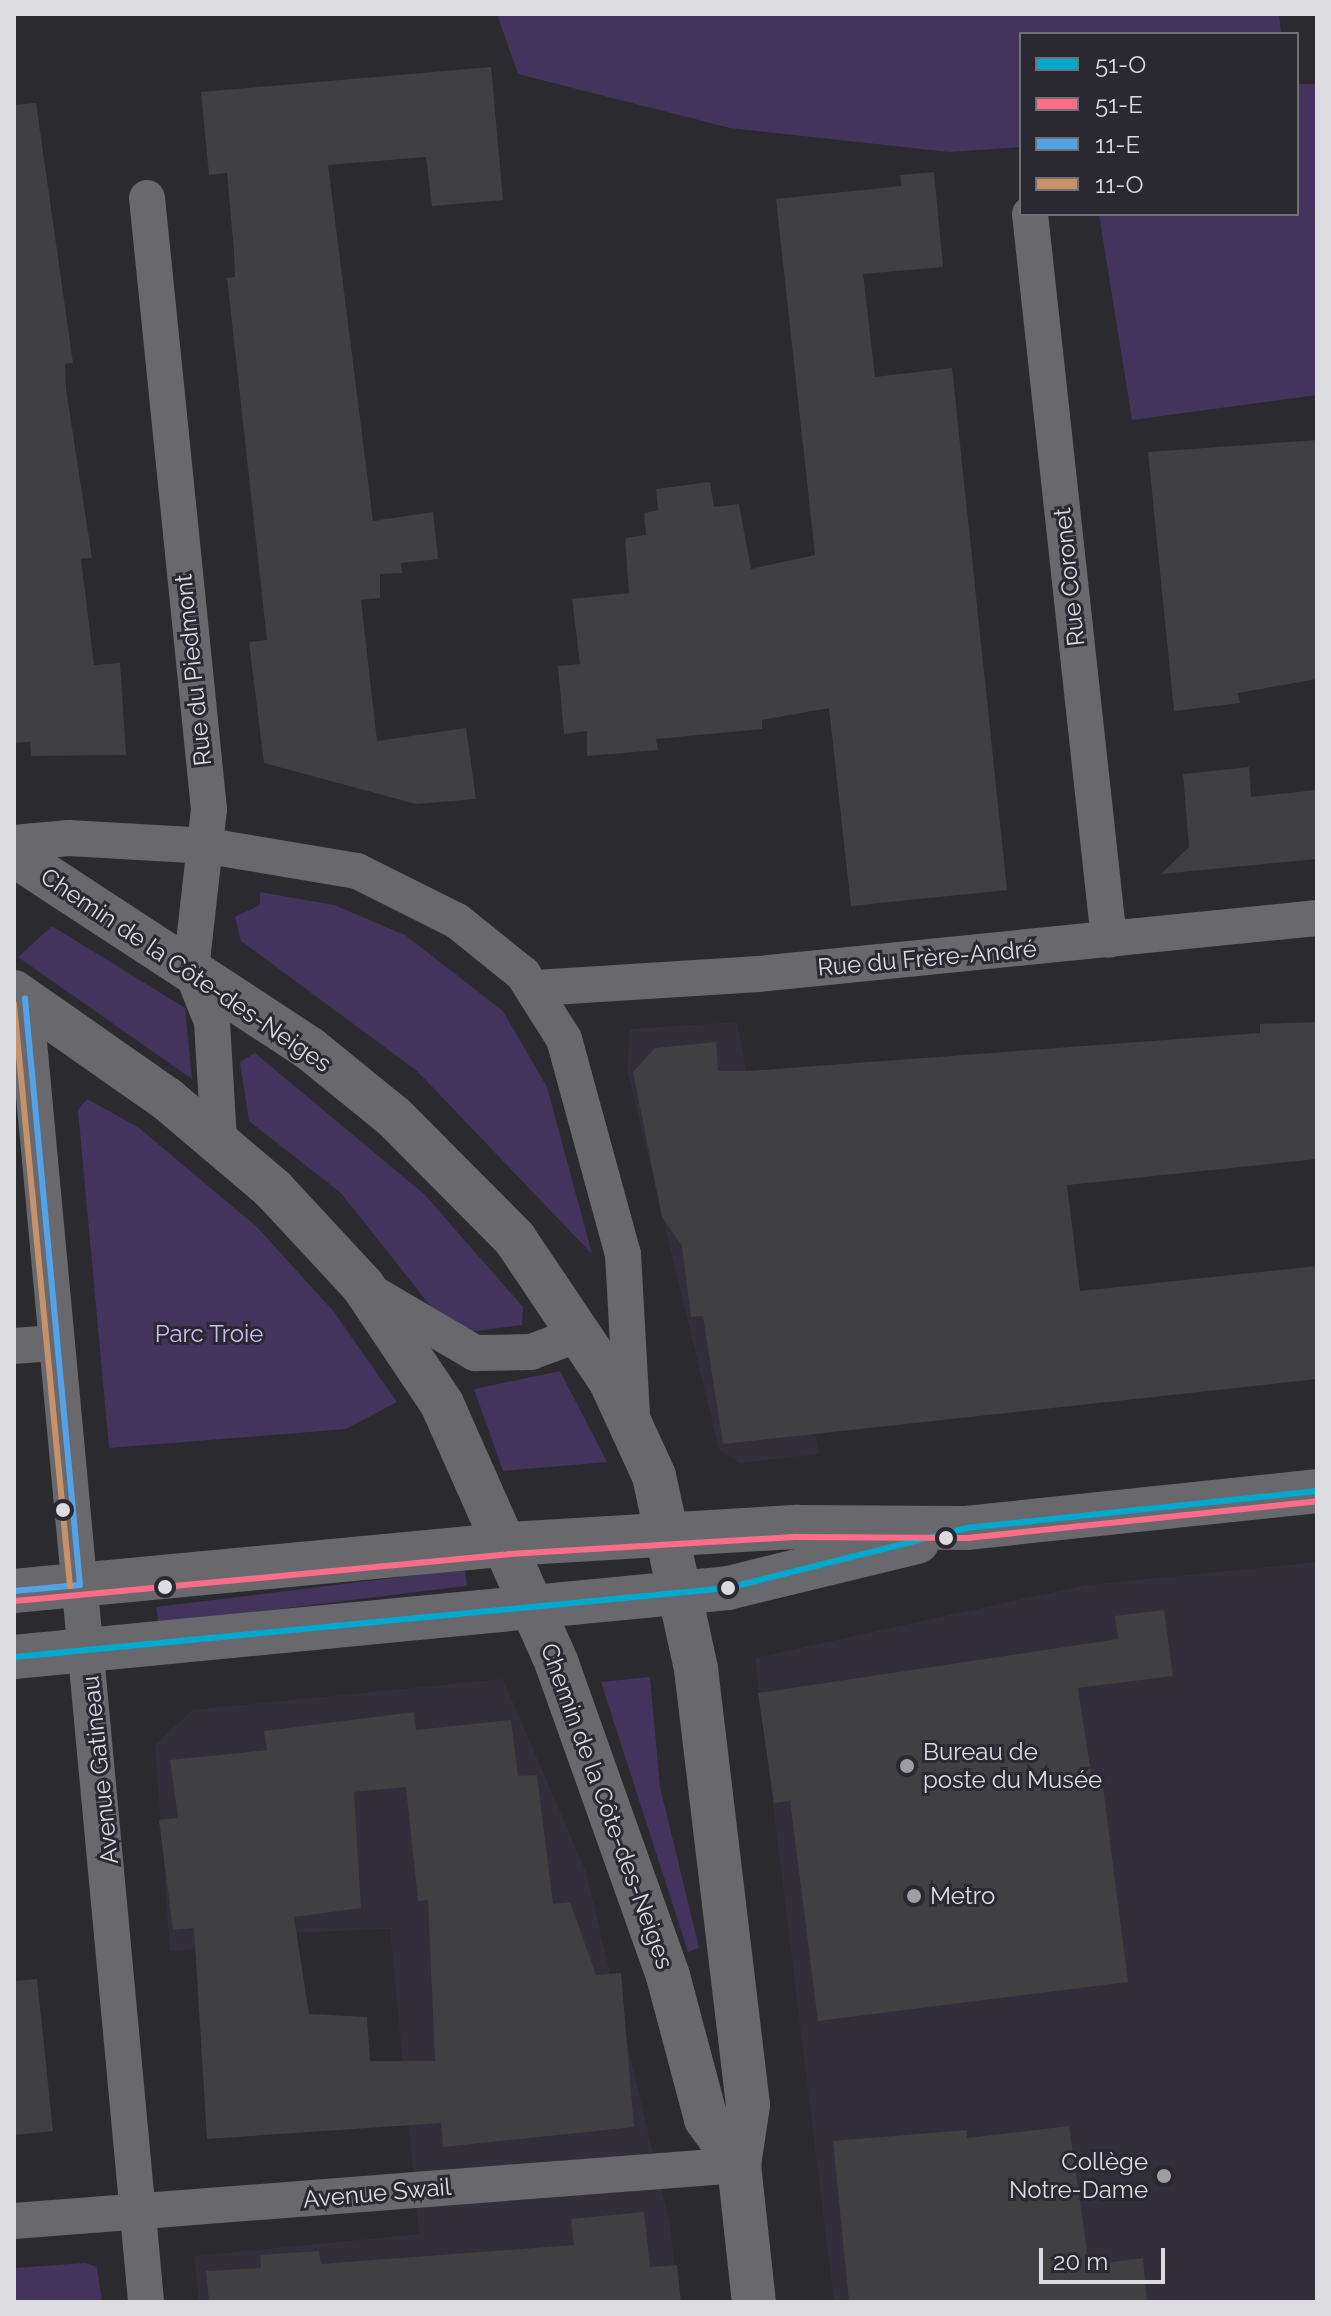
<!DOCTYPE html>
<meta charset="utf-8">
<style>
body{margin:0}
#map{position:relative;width:1331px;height:2316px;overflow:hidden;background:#2b2a2e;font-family:Raleway,sans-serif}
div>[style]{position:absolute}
.built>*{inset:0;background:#322e3a}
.green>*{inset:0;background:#43345e;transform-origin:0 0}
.building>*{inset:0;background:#403f42}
.street>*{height:36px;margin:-18px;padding:0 18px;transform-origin:18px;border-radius:18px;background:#69686c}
.secondary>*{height:44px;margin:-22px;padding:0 22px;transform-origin:22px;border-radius:22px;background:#69686c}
.bus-1>*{height:6px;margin:-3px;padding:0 3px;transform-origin:3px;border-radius:3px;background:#00a9ce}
.bus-2>*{height:6px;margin:-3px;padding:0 3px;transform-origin:3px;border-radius:3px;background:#fb6d88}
.bus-3>*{height:6px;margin:-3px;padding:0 3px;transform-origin:3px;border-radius:3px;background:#53a3e8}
.bus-4>*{height:6px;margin:-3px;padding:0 3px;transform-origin:3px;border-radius:3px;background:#c7916a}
.dots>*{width:22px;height:22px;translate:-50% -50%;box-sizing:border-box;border:4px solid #2a2830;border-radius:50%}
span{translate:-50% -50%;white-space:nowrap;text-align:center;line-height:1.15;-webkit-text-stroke:6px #2a2830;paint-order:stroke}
.street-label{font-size:24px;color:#dcdbe0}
.park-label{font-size:24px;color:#cdbaf8}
.poi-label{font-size:24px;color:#dcdbe0}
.left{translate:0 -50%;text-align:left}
.right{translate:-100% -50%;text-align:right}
.frame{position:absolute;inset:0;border:16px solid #dcdbe0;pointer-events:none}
.legend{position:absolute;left:1019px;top:32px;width:280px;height:184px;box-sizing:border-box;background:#2a2830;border:2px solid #717076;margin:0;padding:10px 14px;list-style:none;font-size:24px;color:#dcdbe0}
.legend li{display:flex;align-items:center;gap:16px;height:40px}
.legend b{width:40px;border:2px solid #717076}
.scale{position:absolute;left:1039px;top:2248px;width:126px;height:36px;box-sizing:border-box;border:4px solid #dcdbe0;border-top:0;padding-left:10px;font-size:24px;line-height:28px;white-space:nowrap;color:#dcdbe0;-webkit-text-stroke:6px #2a2830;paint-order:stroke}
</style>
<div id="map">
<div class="built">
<i style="clip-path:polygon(737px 1022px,819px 1454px,740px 1463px,719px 1450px,627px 1070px,630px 1029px)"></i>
<i style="clip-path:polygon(1317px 1562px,1317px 2302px,834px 2302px,755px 1658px,1085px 1585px)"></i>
<i style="clip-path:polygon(503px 1679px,586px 1872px,670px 2224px,679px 2302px,199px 2302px,194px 2256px,419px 2234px,390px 1929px,292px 1933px,170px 1952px,155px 1745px,192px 1710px)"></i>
</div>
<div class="green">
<i style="clip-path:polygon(497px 14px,1279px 14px,1281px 34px,1021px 34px,1021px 147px,949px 152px,730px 128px,518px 74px)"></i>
<i style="clip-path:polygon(1297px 84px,1317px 84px,1317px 395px,1132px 420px,1099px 214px,1297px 214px)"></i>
<i style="clip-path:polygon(260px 892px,334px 905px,405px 935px,503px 1011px,547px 1087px,592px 1254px,417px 1071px,241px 941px,235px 917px,260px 905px)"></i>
<i style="clip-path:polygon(52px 926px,185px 1008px,192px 1079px,18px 957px)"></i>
<i style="clip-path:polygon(255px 1053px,425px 1195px,523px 1307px,522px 1325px,461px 1333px,444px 1323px,341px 1193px,249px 1121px,240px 1062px)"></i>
<i style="clip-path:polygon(87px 1099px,138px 1127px,257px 1227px,334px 1312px,397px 1402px,346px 1429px,109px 1448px,78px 1110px)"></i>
<i style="clip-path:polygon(560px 1371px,607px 1462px,503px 1471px,474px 1389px)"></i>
<i style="left:465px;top:1569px;width:17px;height:311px;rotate:83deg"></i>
<i style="clip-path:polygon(650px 1677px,660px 1787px,699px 1948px,688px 1952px,601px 1682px)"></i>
<i style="clip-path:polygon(85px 2263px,97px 2267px,102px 2302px,14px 2302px,14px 2268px)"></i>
</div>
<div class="building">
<i style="clip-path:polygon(491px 67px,503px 200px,432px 206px,426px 157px,328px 165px,373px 521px,433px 512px,438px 559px,401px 563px,402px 573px,380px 574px,380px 598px,361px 600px,377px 741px,466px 728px,476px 799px,416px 804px,264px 763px,249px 642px,267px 640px,227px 278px,235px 277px,234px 252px,227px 173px,209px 175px,201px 92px)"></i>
<i style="clip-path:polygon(36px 103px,73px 363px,65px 364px,66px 389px,92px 558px,81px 559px,94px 665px,120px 663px,126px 755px,31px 756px,30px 742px,14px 743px,14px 105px)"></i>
<i style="clip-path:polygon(934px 172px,943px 267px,863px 274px,875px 377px,952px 368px,1007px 890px,851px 906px,829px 708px,762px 720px,762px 729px,656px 739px,658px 750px,587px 756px,587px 731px,564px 734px,558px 666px,580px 664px,572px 599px,629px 593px,625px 538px,646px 535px,644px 513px,658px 510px,656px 489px,710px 482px,714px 507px,739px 504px,751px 569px,815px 555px,776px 199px,901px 186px,900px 175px)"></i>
<i style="clip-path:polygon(1317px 440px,1317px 679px,1238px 693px,1240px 703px,1174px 711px,1148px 452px)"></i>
<i style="clip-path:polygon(1249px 767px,1251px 797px,1317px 790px,1317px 859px,1161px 874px,1189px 847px,1183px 774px)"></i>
<i style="clip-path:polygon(1317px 1022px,1317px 1159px,1067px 1185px,1080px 1291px,1317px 1266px,1317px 1379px,723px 1444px,703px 1316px,691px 1317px,682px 1246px,662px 1217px,633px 1072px,655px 1048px,716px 1042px,718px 1071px,747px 1071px,1260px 1033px,1260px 1024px)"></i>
<i style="clip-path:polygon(1164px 1610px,1173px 1676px,1078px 1688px,1092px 1780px,1102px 1779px,1128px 1982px,818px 2021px,790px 1801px,774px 1803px,758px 1693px,1118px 1639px,1115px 1616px)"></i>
<i style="clip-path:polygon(evenodd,414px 1712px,416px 1730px,511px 1720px,518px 1776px,537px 1775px,553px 1904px,570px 1902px,596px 1975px,621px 1973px,634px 2127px,443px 2147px,441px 2123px,207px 2139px,194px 1928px,173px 1930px,159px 1820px,178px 1818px,170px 1760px,267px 1750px,264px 1731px,414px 1712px,406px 1787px,418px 1901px,428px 1900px,435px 2061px,370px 2061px,367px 2017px,309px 2014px,294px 1917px,361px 1908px,354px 1792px,406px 1787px)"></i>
<i style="clip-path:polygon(37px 1979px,53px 2131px,14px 2135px,14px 1981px)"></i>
<i style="clip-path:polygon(1069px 2126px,1089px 2265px,1143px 2258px,1147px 2302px,849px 2302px,833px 2141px,967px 2130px,967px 2138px)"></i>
<i style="clip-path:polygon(644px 2212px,650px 2267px,677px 2265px,681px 2302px,209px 2302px,206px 2271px,261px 2268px,260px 2255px,319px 2251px,321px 2264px,574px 2245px,571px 2219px)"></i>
</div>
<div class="street">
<i style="left:147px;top:198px;width:614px;rotate:84.21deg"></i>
<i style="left:209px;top:809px;width:161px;rotate:96.4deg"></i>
<i style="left:191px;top:969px;width:57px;rotate:68.4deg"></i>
<i style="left:212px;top:1022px;width:117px;rotate:86.6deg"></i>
<i style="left:1030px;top:214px;width:730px;rotate:83.79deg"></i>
<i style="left:14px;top:843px;width:55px;rotate:-5.2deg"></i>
<i style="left:69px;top:838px;width:139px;rotate:3.3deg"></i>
<i style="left:208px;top:846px;width:151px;rotate:9.5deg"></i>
<i style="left:357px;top:871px;width:112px;rotate:26.6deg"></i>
<i style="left:457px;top:921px;width:85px;rotate:38.8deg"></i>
<i style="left:523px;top:974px;width:77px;rotate:57.8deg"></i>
<i style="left:564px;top:1039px;width:223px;rotate:74.7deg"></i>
<i style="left:623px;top:1254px;width:163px;rotate:86.8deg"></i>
<i style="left:536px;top:988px;width:223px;rotate:-3.6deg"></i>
<i style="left:759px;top:974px;width:561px;rotate:-5.73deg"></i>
<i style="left:25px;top:999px;width:1309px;rotate:84.69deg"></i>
<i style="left:371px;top:1292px;width:121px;rotate:30.4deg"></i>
<i style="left:475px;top:1353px;width:56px;rotate:-1deg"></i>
<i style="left:531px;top:1352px;width:54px;rotate:-20.4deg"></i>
<i style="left:14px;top:1346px;width:40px;rotate:-4.3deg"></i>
<i style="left:14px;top:2221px;width:727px;rotate:-4.42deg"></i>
</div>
<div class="secondary">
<i style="left:14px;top:855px;width:353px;rotate:33.2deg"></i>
<i style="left:309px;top:1048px;width:109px;rotate:39.1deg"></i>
<i style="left:394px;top:1117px;width:172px;rotate:45.2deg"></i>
<i style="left:515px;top:1239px;width:172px;rotate:56.1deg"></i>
<i style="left:611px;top:1382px;width:103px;rotate:65.4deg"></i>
<i style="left:654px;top:1476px;width:198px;rotate:77.7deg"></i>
<i style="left:696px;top:1669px;width:439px;rotate:83.2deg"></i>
<i style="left:748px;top:2105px;width:61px;rotate:98.5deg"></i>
<i style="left:739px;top:2165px;width:138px;rotate:83.8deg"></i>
<i style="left:14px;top:992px;width:187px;rotate:35deg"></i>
<i style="left:167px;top:1099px;width:139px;rotate:40.3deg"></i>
<i style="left:273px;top:1189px;width:132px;rotate:47.1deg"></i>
<i style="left:363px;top:1286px;width:142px;rotate:56.2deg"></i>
<i style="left:442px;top:1404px;width:284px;rotate:66.1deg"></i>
<i style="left:557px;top:1664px;width:331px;rotate:70.4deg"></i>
<i style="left:668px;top:1976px;width:148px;rotate:75.1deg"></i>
<i style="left:706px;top:2119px;width:57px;rotate:54.3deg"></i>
<i style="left:14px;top:1591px;width:496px;rotate:-5.4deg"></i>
<i style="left:508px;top:1544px;width:290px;rotate:-3.4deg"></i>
<i style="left:798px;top:1527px;width:168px;rotate:0.3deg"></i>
<i style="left:966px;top:1528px;width:353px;rotate:-6deg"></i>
<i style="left:14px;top:1657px;width:717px;rotate:-5.52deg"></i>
<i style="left:728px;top:1588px;width:195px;rotate:-13.7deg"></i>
</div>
<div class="bus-1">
<i style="left:14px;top:1657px;width:717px;rotate:-5.52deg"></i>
<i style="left:728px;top:1588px;width:245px;rotate:-14.1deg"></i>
<i style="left:966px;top:1528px;width:353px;rotate:-6deg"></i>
</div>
<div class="bus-2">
<i style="left:15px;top:1601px;width:496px;rotate:-5.4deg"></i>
<i style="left:509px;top:1554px;width:289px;rotate:-3.4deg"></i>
<i style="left:798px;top:1537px;width:169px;rotate:0.3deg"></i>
<i style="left:967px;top:1538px;width:352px;rotate:-6deg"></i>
</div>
<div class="bus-3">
<i style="left:14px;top:1591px;width:66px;rotate:-5.2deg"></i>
<i style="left:80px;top:1585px;width:589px;rotate:-95.36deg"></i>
</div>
<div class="bus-4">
<i style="left:14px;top:1004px;width:585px;rotate:84.5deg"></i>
</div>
<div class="dots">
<i style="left:63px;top:1510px;background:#dcdbe0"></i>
<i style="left:946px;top:1538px;background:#dcdbe0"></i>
<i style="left:165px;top:1587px;background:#dcdbe0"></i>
<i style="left:728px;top:1588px;background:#dcdbe0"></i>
<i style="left:907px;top:1766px;background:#9e9da2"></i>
<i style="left:914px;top:1896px;background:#9e9da2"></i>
<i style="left:1164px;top:2176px;background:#9e9da2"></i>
</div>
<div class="street-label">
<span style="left:1069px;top:577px;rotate:-96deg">Rue Coronet</span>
<span style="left:193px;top:670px;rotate:-96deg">Rue du Piedmont</span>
<span style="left:927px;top:958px;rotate:-5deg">Rue du Frère-André</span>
<span style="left:186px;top:970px;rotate:34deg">Chemin de la Côte-des-Neiges</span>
<span style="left:100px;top:1770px;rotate:-96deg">Avenue Gatineau</span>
<span style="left:607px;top:1806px;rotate:70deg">Chemin de la Côte-des-Neiges</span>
<span style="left:377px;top:2193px;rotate:-5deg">Avenue Swail</span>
</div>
<div class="park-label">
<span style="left:209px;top:1334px">Parc Troie</span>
</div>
<div class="poi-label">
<span class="left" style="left:923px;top:1766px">Bureau de<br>poste du Musée</span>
<span class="left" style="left:930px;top:1896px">Metro</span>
<span class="right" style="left:1148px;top:2176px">Collège<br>Notre-Dame</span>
</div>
<div class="frame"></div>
<ul class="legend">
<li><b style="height:10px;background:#00a9ce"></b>51-O</li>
<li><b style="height:10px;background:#fb6d88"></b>51-E</li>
<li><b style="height:10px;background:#53a3e8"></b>11-E</li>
<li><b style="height:10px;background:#c7916a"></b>11-O</li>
</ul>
<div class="scale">20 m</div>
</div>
